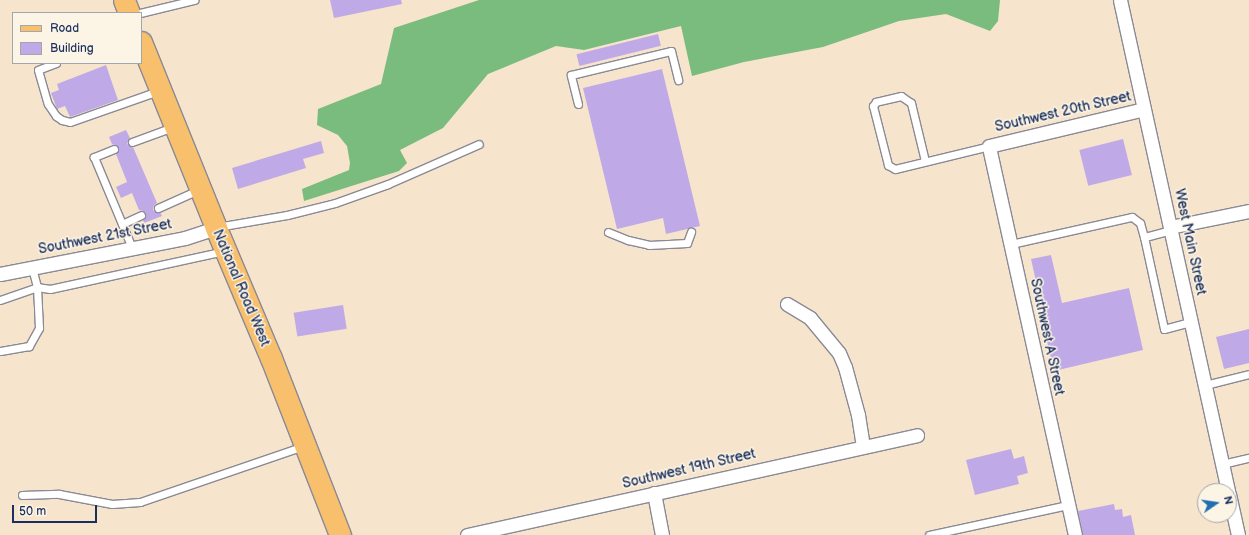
<!DOCTYPE html>
<style>
body{margin:0}
#map{position:relative;width:1249px;height:535px;overflow:hidden;background:#f7e4cc;font-family:"Balsamiq Sans",sans-serif}
div>[style]{position:absolute}
.forest>*{inset:0;background:#7abc7e}
.building>*{inset:0;background:#bfaae7;transform-origin:0 0}
.roads{filter:drop-shadow(1px 0 #898a95) drop-shadow(-1px 0 #898a95) drop-shadow(0 1px #898a95) drop-shadow(0 -1px #898a95)}
.service>*{height:7px;margin:-3.5px;padding:0 3.5px;transform-origin:3.5px;border-radius:3.5px;background:#fff}
.minor>*{height:13px;margin:-6.5px;padding:0 6.5px;transform-origin:6.5px;border-radius:6.5px;background:#fff}
.primary>*{height:21px;margin:-10.5px;padding:0 10.5px;transform-origin:10.5px;border-radius:10.5px;background:#f8bf6c}
span{translate:-50% -50%;white-space:nowrap;text-align:center;line-height:1.15;-webkit-text-stroke:3px #fcf5e5;paint-order:stroke}
.street-label{font-size:14px;color:#1b2f5e}
.legend{position:absolute;left:12px;top:12px;width:130px;height:52px;box-sizing:border-box;background:#fcf5e5;border:1px solid #a2a6af;margin:0;padding:5px 7px;list-style:none;font-size:12px;color:#1b2f5e}
.legend li{display:flex;align-items:center;gap:8px;height:20px}
.legend b{width:20px;border:1px solid #a2a6af}
.north{position:absolute;left:1197px;top:483px;width:40px;height:40px;box-sizing:border-box;background:#fcf5e5;border:1px solid #a2a6af;border-radius:50%;rotate:77deg;font-size:11px;font-weight:700;line-height:16px;text-align:center;color:#1b2f5e}
.north::after{content:'';display:block;margin:auto;width:14px;height:18px;background:#1f6fb2;clip-path:polygon(50% 0,100% 100%,50% 72%,0 100%)}
.scale{position:absolute;left:12px;top:505px;width:85px;height:18px;box-sizing:border-box;border:2px solid #1b2f5e;border-top:0;padding-left:5px;font-size:12px;line-height:14px;white-space:nowrap;color:#1b2f5e;-webkit-text-stroke:3px #fcf5e5;paint-order:stroke}
</style>
<div id="map">
<div class="forest">
<i style="clip-path:polygon(479px 0,1000px 0,998px 21px,990px 31px,946px 14px,899px 21px,823px 47px,744px 62px,692px 76px,681px 26px,584px 50px,556px 46px,488px 74px,443px 128px,400px 150px,407px 163px,399px 171px,304px 201px,302px 189px,349px 170px,350px 163px,347px 146px,338px 135px,317px 125px,318px 109px,381px 84px,394px 28px)"></i>
</div>
<div class="building">
<i style="clip-path:polygon(330px 0,401px 0,402px 4px,334px 18px)"></i>
<i style="left:658px;top:34px;width:12px;height:84px;rotate:76deg"></i>
<i style="clip-path:polygon(106px 65px,118px 100px,70px 117px,65px 106px,57px 109px,51px 93px,59px 90px,57px 84px)"></i>
<i style="clip-path:polygon(662px 69px,700px 226px,666px 234px,663px 218px,617px 229px,583px 88px)"></i>
<i style="clip-path:polygon(126px 130px,130px 138px,127px 144px,133px 147px,157px 203px,154px 205px,153px 210px,155px 212px,160px 212px,162px 216px,144px 223px,143px 220px,146px 213px,143px 211px,139px 210px,132px 193px,121px 198px,116px 187px,127px 182px,116px 154px,119px 150px,118px 147px,112px 144px,109px 137px)"></i>
<i style="left:1123px;top:139px;width:37px;height:45px;rotate:76deg"></i>
<i style="clip-path:polygon(321px 141px,324px 153px,303px 159px,306px 168px,238px 189px,232px 168px)"></i>
<i style="clip-path:polygon(1051px 255px,1062px 303px,1129px 288px,1143px 350px,1054px 371px,1039px 308px,1042px 308px,1031px 259px)"></i>
<i style="left:343px;top:305px;width:24px;height:50px;rotate:81deg"></i>
<i style="clip-path:polygon(1249px 329px,1249px 363px,1224px 369px,1216px 337px)"></i>
<i style="clip-path:polygon(1011px 449px,1014px 459px,1024px 456px,1028px 473px,1017px 476px,1019px 484px,975px 495px,966px 460px)"></i>
<i style="clip-path:polygon(1114px 504px,1115px 510px,1122px 509px,1123px 517px,1131px 515px,1135px 535px,1083px 535px,1078px 511px)"></i>
</div>
<div class="roads">
<div class="service">
<i style="left:140px;top:13px;width:56px;rotate:-13.5deg"></i>
<i style="left:56px;top:63px;width:19px;rotate:159deg"></i>
<i style="left:38px;top:70px;width:35px;rotate:74deg"></i>
<i style="left:48px;top:104px;width:14px;rotate:56deg"></i>
<i style="left:56px;top:116px;width:7px;rotate:34deg"></i>
<i style="left:62px;top:120px;width:8px;rotate:14deg"></i>
<i style="left:70px;top:122px;width:93px;rotate:-19.4deg"></i>
<i style="left:578px;top:104px;width:30px;rotate:-104deg"></i>
<i style="left:571px;top:75px;width:103px;rotate:-13.5deg"></i>
<i style="left:671px;top:51px;width:30px;rotate:76deg"></i>
<i style="left:132px;top:142px;width:44px;rotate:-20.1deg"></i>
<i style="left:114px;top:149px;width:22px;rotate:158deg"></i>
<i style="left:94px;top:157px;width:99px;rotate:67.3deg"></i>
<i style="left:925px;top:161px;width:60px;rotate:-103.6deg"></i>
<i style="left:911px;top:103px;width:12px;rotate:-145deg"></i>
<i style="left:901px;top:96px;width:26px;rotate:167deg"></i>
<i style="left:876px;top:102px;width:5px;rotate:127deg"></i>
<i style="left:873px;top:106px;width:61px;rotate:75.7deg"></i>
<i style="left:888px;top:165px;width:8px;rotate:30deg"></i>
<i style="left:895px;top:169px;width:97px;rotate:-13.7deg"></i>
<i style="left:158px;top:208px;width:44px;rotate:-24.2deg"></i>
<i style="left:122px;top:224px;width:21px;rotate:-25deg"></i>
<i style="left:217px;top:227px;width:71px;rotate:-9.7deg"></i>
<i style="left:287px;top:215px;width:49px;rotate:-14deg"></i>
<i style="left:335px;top:203px;width:56px;rotate:-19.7deg"></i>
<i style="left:388px;top:184px;width:99px;rotate:-23.7deg"></i>
<i style="left:1171px;top:230px;width:28px;rotate:165deg"></i>
<i style="left:1144px;top:237px;width:94px;rotate:77.7deg"></i>
<i style="left:1164px;top:329px;width:28px;rotate:-15deg"></i>
<i style="left:608px;top:232px;width:22px;rotate:22deg"></i>
<i style="left:628px;top:240px;width:22px;rotate:13deg"></i>
<i style="left:649px;top:245px;width:38px;rotate:-3deg"></i>
<i style="left:687px;top:243px;width:12px;rotate:-70deg"></i>
<i style="left:1011px;top:244px;width:124px;rotate:-12.6deg"></i>
<i style="left:1132px;top:217px;width:10px;rotate:37deg"></i>
<i style="left:1140px;top:223px;width:15px;rotate:74deg"></i>
<i style="left:32px;top:268px;width:20px;rotate:75deg"></i>
<i style="left:37px;top:287px;width:13px;rotate:9deg"></i>
<i style="left:50px;top:289px;width:178px;rotate:-12.3deg"></i>
<i style="left:0;top:300px;width:39px;rotate:-19deg"></i>
<i style="left:37px;top:287px;width:41px;rotate:87.2deg"></i>
<i style="left:39px;top:328px;width:21px;rotate:119deg"></i>
<i style="left:29px;top:346px;width:29px;rotate:170deg"></i>
<i style="left:1205px;top:385px;width:45px;rotate:-14deg"></i>
<i style="left:1222px;top:464px;width:28px;rotate:-13deg"></i>
<i style="left:22px;top:495px;width:37px;rotate:-2deg"></i>
<i style="left:59px;top:494px;width:54px;rotate:10.7deg"></i>
<i style="left:112px;top:504px;width:28px;rotate:-4deg"></i>
<i style="left:140px;top:502px;width:173px;rotate:-18.9deg"></i>
<i style="left:929px;top:535px;width:142px;rotate:-12.2deg"></i>
</div>
<div class="minor">
<i style="left:1120px;top:0;width:503px;rotate:77.59deg"></i>
<i style="left:1170px;top:227px;width:81px;rotate:-11.4deg"></i>
<i style="left:0;top:274px;width:188px;rotate:-11deg"></i>
<i style="left:185px;top:238px;width:33px;rotate:-18deg"></i>
<i style="left:787px;top:304px;width:27px;rotate:31deg"></i>
<i style="left:810px;top:318px;width:45px;rotate:50.4deg"></i>
<i style="left:839px;top:353px;width:15px;rotate:67deg"></i>
<i style="left:845px;top:367px;width:50px;rotate:74.8deg"></i>
<i style="left:858px;top:415px;width:32px;rotate:81deg"></i>
<i style="left:654px;top:493px;width:43px;rotate:79.2deg"></i>
<i style="left:1229px;top:494px;width:42px;rotate:77.6deg"></i>
<i style="left:467px;top:535px;width:461px;rotate:-12.5deg"></i>
<i style="left:1075px;top:535px;width:398px;rotate:-102.5deg"></i>
<i style="left:989px;top:146px;width:159px;rotate:-13.4deg"></i>
</div>
<div class="primary">
<i style="left:124px;top:0;width:14px;rotate:69deg"></i>
<i style="left:141px;top:42px;width:201px;rotate:68deg"></i>
<i style="left:216px;top:228px;width:141px;rotate:67.1deg"></i>
<i style="left:271px;top:358px;width:190px;rotate:68.7deg"></i>
</div>
</div>
<div class="street-label">
<span style="left:1063px;top:112px;rotate:-13deg">Southwest 20th Street</span>
<span style="left:105px;top:237px;rotate:-11deg">Southwest 21st Street</span>
<span style="left:1190px;top:242px;rotate:78deg">West Main Street</span>
<span style="left:241px;top:288px;rotate:67deg">National Road West</span>
<span style="left:1047px;top:337px;rotate:78deg">Southwest A Street</span>
<span style="left:689px;top:469px;rotate:-13deg">Southwest 19th Street</span>
</div>
<ul class="legend">
<li><b style="height:5px;background:#f8bf6c"></b>Road</li>
<li><b style="height:11px;background:#bfaae7"></b>Building</li>
</ul>
<div class="north">N</div>
<div class="scale">50 m</div>
</div>
